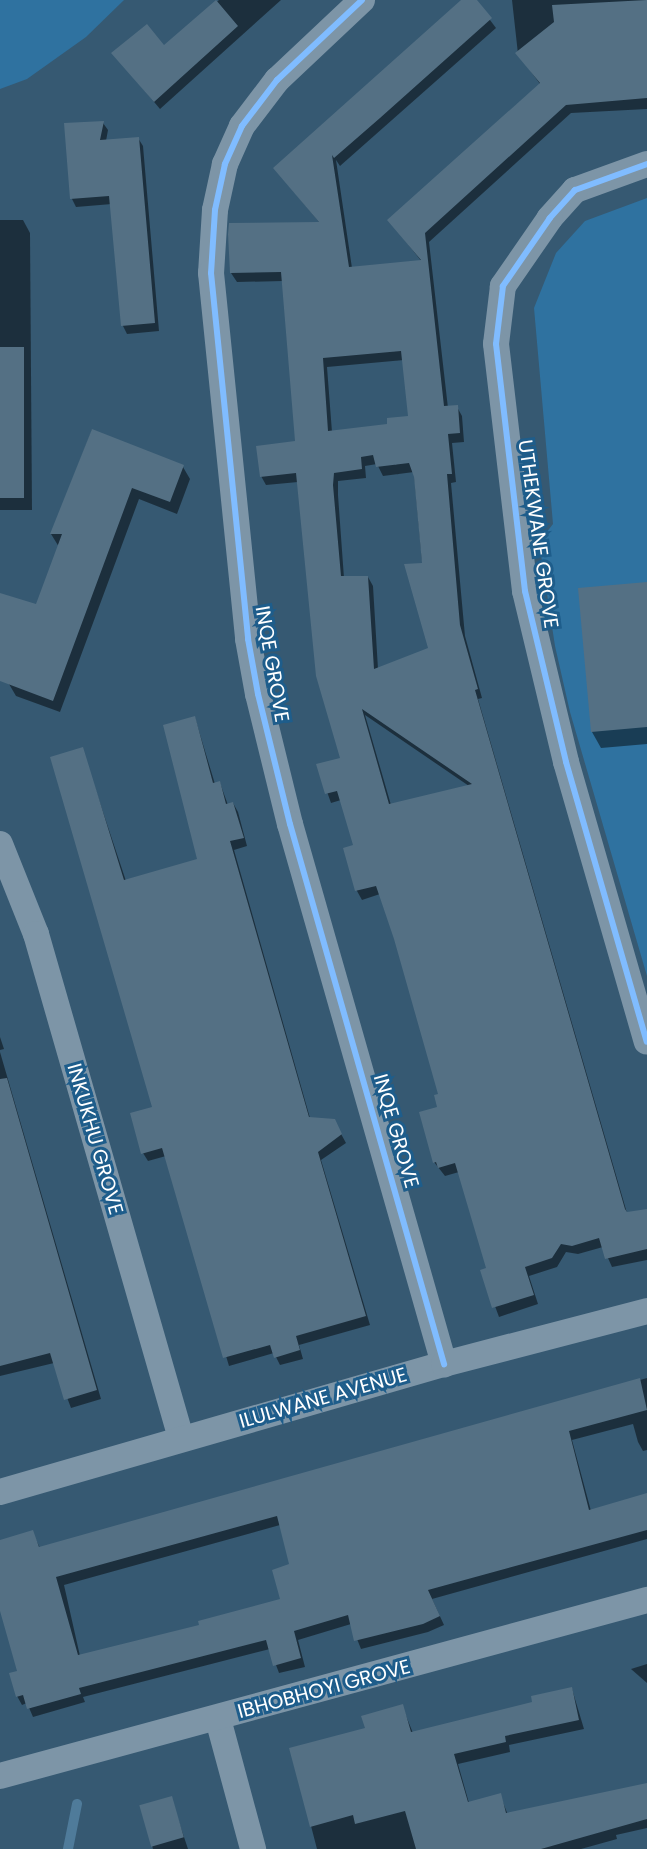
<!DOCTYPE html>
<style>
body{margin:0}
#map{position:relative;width:647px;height:1849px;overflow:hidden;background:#365972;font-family:Poppins,sans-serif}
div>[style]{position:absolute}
.green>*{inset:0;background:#2f72a0}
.shadow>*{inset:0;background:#0007}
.stream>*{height:10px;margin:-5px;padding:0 5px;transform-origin:5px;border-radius:5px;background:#4f7b9a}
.building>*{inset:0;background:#547084;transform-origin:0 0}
.street>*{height:26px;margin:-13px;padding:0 13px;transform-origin:13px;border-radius:13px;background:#7d95a7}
.cycleway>*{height:6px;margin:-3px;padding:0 3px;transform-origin:3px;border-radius:3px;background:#80bcff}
span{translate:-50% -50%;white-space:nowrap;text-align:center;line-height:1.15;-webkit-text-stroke:6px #1e5d8b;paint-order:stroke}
.street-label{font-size:20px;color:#fff}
</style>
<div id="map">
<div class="green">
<i style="clip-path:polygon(0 0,124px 0,86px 37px,27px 79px,0 89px)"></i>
<i style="clip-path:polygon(647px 198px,647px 976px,570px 712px,555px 646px,539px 542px,553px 524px,534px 308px,556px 253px,585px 221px)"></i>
</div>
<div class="shadow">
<i style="clip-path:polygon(219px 0,281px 0,160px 109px,113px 53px,164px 47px)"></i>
<i style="clip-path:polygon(evenodd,463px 0,475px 0,496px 28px,340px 166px,336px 160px,352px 268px,422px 262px,389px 220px,540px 84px,518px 54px,512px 0,647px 0,647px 109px,571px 113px,429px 242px,448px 408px,457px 407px,462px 416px,464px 442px,452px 443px,456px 482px,451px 483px,465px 636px,482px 698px,478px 699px,627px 1213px,647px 1211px,647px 1260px,612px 1267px,603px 1247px,578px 1254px,566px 1252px,557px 1267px,529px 1276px,538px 1304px,499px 1317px,482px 1271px,488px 1269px,459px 1172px,445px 1176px,434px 1162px,440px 1095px,395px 938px,380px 894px,362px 900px,357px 891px,345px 849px,355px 846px,341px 800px,331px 803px,318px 766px,341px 759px,298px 482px,266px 485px,261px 476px,297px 442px,283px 281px,237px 282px,231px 273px,320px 223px,275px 169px,463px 0,404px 360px,410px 417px,389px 425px,332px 432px,327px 367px,404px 360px,463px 0,377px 464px,383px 476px,414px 472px,430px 649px,378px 669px,373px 586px,368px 577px,344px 578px,338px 495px,338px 481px,366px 478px,365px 466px,377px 464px,463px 0,365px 715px,469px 786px,391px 805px,365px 715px)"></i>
<i style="clip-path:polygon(103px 123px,108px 130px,106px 141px,138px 138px,143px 146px,159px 331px,127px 334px,123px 326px,112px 204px,76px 207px,72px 199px,66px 125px)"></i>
<i style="clip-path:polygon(0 220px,23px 220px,30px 233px,32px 510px,0 510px)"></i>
<i style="clip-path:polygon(92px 430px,183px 467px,190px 479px,177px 514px,139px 499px,60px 712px,16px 696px,9px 684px,0 642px,0 594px,37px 606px,59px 547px,51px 534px)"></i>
<i style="clip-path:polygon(647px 583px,647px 744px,601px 748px,592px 732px,580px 589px)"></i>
<i style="clip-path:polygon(195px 718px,215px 784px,220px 783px,228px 805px,233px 803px,238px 812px,247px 846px,234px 850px,310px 1118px,334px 1121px,346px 1143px,321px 1160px,370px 1325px,299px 1345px,303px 1359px,280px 1365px,274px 1353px,229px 1366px,166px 1156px,148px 1161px,143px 1153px,154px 1108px,82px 749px,126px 881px,199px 860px)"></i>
<i style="clip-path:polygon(0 1037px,4px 1049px,0 1050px)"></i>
<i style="clip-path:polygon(0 1052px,101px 1399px,71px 1408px,54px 1363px,0 1376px)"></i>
<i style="clip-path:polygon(evenodd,647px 1378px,647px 1450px,643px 1451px,638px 1442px,633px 1424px,572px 1440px,591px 1511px,647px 1495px,647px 1539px,432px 1599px,444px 1625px,428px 1632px,361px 1649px,351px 1624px,298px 1640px,305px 1667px,279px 1673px,270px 1649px,83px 1697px,85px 1702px,33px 1717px,27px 1703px,22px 1705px,17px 1696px,19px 1672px,0 1606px,0 1541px,32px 1532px,40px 1548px,647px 1378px,280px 1525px,291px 1565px,282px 1600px,201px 1626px,80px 1656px,64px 1585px,280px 1525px)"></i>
<i style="clip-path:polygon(647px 1664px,647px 1683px,631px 1669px)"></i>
<i style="clip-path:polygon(572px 1689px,584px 1729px,509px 1745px,510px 1752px,458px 1764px,469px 1803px,500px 1795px,508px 1815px,647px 1785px,647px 1828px,616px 1835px,617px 1839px,581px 1849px,317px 1849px,291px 1749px,367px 1729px,402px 1706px,413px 1733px,534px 1703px)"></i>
<i style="clip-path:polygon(171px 1798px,188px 1849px,153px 1849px,141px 1807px)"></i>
</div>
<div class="stream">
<i style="left:68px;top:1849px;width:46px;rotate:-78.7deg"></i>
</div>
<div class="building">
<i style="clip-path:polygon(216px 0,238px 26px,154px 102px,111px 53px,147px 24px,164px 45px)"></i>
<i style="clip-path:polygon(evenodd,461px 0,477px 0,492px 18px,380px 118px,334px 158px,332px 155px,349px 267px,421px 260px,387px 220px,540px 83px,515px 53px,554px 22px,552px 5px,647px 0,647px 98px,566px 105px,425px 233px,444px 406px,458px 405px,460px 433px,448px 434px,452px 474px,447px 474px,460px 625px,478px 689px,475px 690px,625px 1209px,627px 1212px,647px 1209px,647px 1249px,605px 1259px,599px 1238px,572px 1246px,561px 1244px,552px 1258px,525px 1267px,534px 1295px,492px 1308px,480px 1270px,486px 1268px,455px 1163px,438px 1168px,436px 1162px,433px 1163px,419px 1112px,437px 1107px,434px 1095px,438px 1094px,394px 939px,376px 886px,355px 891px,343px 848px,353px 845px,337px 791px,325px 794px,316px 764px,340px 758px,316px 676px,296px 473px,260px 477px,256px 446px,295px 441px,281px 272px,230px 273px,228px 234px,229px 223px,319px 222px,273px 168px,461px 0,401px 351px,408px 416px,387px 418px,387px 424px,328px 431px,323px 358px,401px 351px,461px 0,373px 455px,376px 467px,409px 463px,414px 477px,422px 563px,404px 564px,428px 648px,374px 669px,368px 576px,341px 576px,333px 485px,334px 473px,362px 469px,361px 457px,373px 455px,461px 0,362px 709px,472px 784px,389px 804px,362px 709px)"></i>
<i style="clip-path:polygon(104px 121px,100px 140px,139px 137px,155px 323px,121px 326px,109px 196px,70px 199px,64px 123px)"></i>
<i style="left:0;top:347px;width:24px;height:151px"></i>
<i style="clip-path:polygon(92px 429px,184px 465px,170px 502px,132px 488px,53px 701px,0 681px,0 593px,36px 604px,62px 534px,50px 534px)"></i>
<i style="clip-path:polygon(647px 582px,647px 727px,591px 732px,578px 588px)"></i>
<i style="clip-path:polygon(195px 716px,213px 783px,220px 781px,226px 804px,233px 802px,244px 838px,230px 841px,309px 1117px,335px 1119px,342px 1134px,318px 1152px,366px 1316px,296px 1336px,300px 1350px,274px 1358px,270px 1345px,223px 1358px,162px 1148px,141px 1154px,130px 1113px,152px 1107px,50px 757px,83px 747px,124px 880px,197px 859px,163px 725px)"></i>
<i style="clip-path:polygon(7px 1078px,97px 1390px,64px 1400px,50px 1353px,0 1366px,0 1079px)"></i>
<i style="clip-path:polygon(evenodd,640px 1378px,647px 1410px,569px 1431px,589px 1510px,647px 1493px,647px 1530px,428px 1590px,440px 1616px,423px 1624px,354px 1641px,348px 1615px,294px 1631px,301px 1658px,273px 1666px,266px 1640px,79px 1688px,81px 1694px,27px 1709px,23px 1695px,16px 1697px,9px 1673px,17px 1671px,0 1611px,0 1540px,33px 1530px,39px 1547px,640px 1378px,277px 1516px,289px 1564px,272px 1570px,280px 1599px,198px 1621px,199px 1625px,78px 1655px,56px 1577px,277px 1516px)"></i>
<i style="clip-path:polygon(572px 1687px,579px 1720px,505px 1736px,506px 1742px,454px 1754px,468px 1802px,501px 1793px,506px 1813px,647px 1783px,647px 1819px,541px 1849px,416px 1849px,405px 1811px,355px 1824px,353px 1815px,310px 1827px,289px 1748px,365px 1728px,361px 1716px,403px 1704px,411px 1732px,532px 1702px,531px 1696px)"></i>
<i style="left:172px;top:1796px;width:43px;height:34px;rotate:74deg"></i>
</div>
<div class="street">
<i style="left:362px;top:0;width:117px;rotate:136.7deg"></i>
<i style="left:277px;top:80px;width:58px;rotate:127.3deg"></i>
<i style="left:242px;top:126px;width:42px;rotate:114.1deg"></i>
<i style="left:225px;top:164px;width:47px;rotate:102.3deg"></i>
<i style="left:215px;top:210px;width:63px;rotate:93.6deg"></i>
<i style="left:211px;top:273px;width:368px;rotate:84.2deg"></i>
<i style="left:248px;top:639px;width:56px;rotate:79.7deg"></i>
<i style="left:258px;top:694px;width:134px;rotate:76.2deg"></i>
<i style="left:290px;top:824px;width:562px;rotate:74.08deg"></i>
<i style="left:647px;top:164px;width:77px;rotate:160.1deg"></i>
<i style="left:575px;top:190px;width:38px;rotate:132deg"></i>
<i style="left:550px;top:218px;width:83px;rotate:124.7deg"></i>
<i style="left:503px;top:286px;width:58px;rotate:96.9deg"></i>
<i style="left:496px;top:344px;width:249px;rotate:83.3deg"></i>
<i style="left:525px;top:591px;width:176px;rotate:76.5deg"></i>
<i style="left:566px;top:762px;width:291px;rotate:73.9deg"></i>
<i style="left:0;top:844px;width:97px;rotate:68.2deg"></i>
<i style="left:36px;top:934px;width:524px;rotate:73.95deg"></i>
<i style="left:0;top:1492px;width:462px;rotate:-16.1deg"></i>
<i style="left:444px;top:1364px;width:210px;rotate:-14.6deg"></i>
<i style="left:218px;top:1719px;width:135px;rotate:74.9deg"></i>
<i style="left:0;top:1776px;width:671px;rotate:-15.22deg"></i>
</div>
<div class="cycleway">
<i style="left:362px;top:0;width:117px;rotate:136.7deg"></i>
<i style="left:277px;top:80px;width:58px;rotate:127.3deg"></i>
<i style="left:242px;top:126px;width:42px;rotate:114.1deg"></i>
<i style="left:225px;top:164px;width:47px;rotate:102.3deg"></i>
<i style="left:215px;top:210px;width:63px;rotate:93.6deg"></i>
<i style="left:211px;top:273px;width:368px;rotate:84.2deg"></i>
<i style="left:248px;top:639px;width:56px;rotate:79.7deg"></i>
<i style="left:258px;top:694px;width:134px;rotate:76.2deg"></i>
<i style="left:290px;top:824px;width:562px;rotate:74.08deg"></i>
<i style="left:647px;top:164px;width:77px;rotate:160.1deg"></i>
<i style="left:575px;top:190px;width:38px;rotate:132deg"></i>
<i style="left:550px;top:218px;width:83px;rotate:124.7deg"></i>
<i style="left:503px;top:286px;width:58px;rotate:96.9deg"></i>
<i style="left:496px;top:344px;width:249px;rotate:83.3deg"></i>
<i style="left:525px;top:591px;width:176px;rotate:76.5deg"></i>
<i style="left:566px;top:762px;width:291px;rotate:73.9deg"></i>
</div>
<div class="street-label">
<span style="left:538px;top:534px;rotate:82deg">UTHEKWANE GROVE</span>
<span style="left:272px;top:664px;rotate:80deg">INQE GROVE</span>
<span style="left:396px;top:1131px;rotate:74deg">INQE GROVE</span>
<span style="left:95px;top:1139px;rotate:74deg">INKUKHU GROVE</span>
<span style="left:323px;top:1398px;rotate:-16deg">ILULWANE AVENUE</span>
<span style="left:324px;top:1689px;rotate:-15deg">IBHOBHOYI GROVE</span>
</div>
</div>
